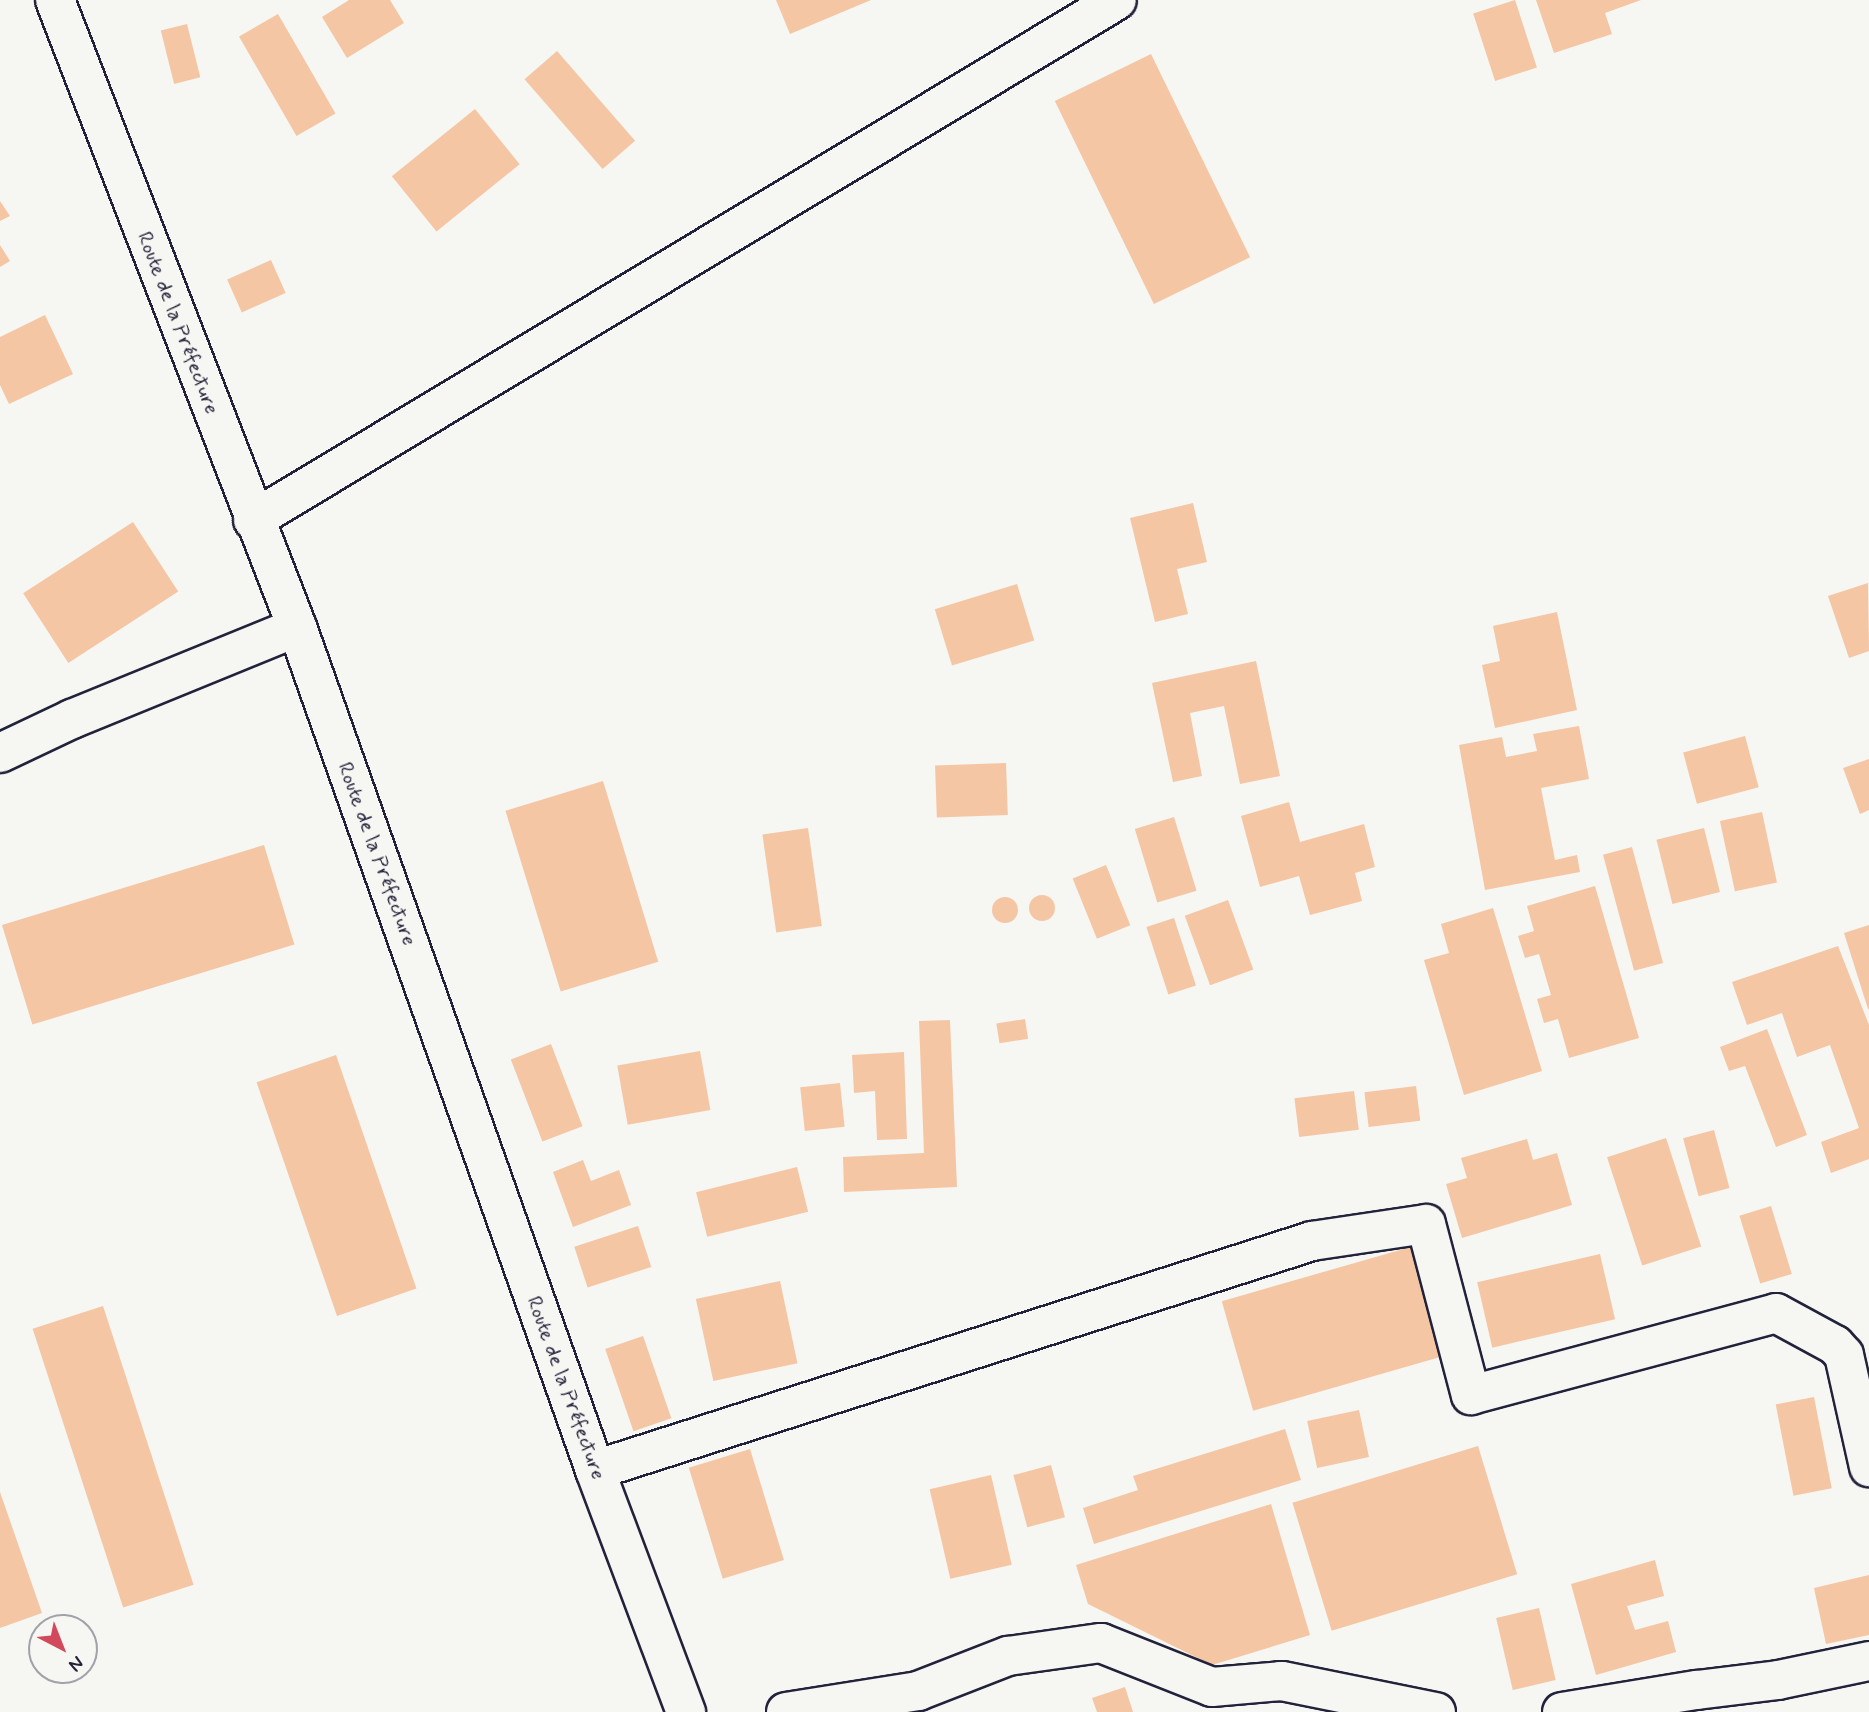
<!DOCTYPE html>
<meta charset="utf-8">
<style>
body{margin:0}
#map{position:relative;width:1869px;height:1712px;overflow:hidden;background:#f6f6f2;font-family:Mynerve,sans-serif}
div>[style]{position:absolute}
.building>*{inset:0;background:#f5c6a4;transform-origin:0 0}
.round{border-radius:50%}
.roads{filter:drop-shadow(2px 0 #22223b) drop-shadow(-2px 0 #22223b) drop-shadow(0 2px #22223b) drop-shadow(0 -2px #22223b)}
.minor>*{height:38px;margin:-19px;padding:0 19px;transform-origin:19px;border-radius:19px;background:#f6f6f2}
span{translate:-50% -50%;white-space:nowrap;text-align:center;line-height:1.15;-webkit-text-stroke:5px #f6f6f2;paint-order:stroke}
.street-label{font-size:21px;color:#22223b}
.north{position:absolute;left:28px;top:1614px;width:70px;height:70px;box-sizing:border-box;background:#f6f6f2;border:2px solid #a1a1a9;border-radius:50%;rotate:138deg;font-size:19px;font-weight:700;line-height:28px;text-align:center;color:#22223b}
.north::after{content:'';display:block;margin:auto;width:24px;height:32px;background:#d1495b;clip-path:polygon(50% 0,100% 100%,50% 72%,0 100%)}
</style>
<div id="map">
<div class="building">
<i style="clip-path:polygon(349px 0,390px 0,404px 23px,347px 58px,322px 17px)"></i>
<i style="clip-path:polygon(776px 0,871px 0,790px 34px)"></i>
<i style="left:1515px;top:0;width:71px;height:44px;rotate:72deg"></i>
<i style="clip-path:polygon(1536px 0,1641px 0,1605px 13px,1612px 34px,1554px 53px)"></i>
<i style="left:278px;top:14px;width:115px;height:45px;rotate:60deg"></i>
<i style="left:187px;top:24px;width:55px;height:27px;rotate:76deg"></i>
<i style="left:557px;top:51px;width:119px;height:43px;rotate:49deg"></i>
<i style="left:1151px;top:54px;width:226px;height:107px;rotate:64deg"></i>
<i style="left:475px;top:109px;width:71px;height:107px;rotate:51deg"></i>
<i style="clip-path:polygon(0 201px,10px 216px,0 221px)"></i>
<i style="clip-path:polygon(0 245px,10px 261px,0 267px)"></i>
<i style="left:271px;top:260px;width:36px;height:48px;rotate:66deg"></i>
<i style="clip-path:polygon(45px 315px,73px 374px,9px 404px,0 385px,0 337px)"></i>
<i style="clip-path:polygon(1193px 503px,1207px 562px,1177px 569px,1188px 614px,1155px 622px,1130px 518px)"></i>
<i style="left:133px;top:522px;width:83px;height:131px;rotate:57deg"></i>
<i style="clip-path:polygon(1868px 583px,1869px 651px,1849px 658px,1828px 596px)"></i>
<i style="left:1017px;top:584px;width:59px;height:86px;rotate:73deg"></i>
<i style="clip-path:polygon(1557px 612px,1577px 710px,1495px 728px,1482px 665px,1500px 661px,1493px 626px)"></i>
<i style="clip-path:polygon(1256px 661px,1280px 776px,1240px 784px,1224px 706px,1190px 713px,1202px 776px,1173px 782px,1152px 683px)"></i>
<i style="clip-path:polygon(1579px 726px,1589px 779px,1541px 788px,1555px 860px,1577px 855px,1580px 872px,1485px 890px,1459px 745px,1502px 737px,1506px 757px,1537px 751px,1533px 734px)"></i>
<i style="left:1745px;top:736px;width:53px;height:64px;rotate:75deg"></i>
<i style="clip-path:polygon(1869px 759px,1869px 810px,1860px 814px,1843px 768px)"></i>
<i style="left:1006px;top:763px;width:52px;height:71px;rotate:88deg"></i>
<i style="left:603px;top:781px;width:189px;height:102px;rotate:73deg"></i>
<i style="clip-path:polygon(1289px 802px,1300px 842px,1364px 824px,1375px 867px,1355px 873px,1362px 901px,1310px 915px,1299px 876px,1260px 887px,1241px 816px)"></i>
<i style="left:1762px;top:812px;width:72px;height:43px;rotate:78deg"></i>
<i style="left:1174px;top:817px;width:77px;height:41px;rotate:73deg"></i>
<i style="left:808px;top:828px;width:99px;height:46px;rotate:82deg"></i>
<i style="left:1704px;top:828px;width:66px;height:49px;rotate:76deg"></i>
<i style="left:264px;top:845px;width:104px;height:274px;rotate:73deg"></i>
<i style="left:1632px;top:847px;width:120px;height:30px;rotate:75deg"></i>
<i style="left:1106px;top:865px;width:65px;height:36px;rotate:68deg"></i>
<i style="clip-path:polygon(1595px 886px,1639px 1038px,1569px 1058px,1558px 1019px,1544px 1023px,1537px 999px,1551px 995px,1539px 954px,1525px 958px,1518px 936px,1534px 931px,1527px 906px)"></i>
<i class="round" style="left:1029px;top:895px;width:26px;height:26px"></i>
<i class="round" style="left:992px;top:897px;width:26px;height:26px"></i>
<i style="left:1228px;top:900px;width:74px;height:46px;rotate:70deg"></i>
<i style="clip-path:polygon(1493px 908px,1542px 1071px,1464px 1095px,1424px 960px,1449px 953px,1441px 924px)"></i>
<i style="left:1174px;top:918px;width:71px;height:29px;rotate:72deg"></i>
<i style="clip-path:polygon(1869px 925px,1869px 1009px,1868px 1009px,1844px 933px)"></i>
<i style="clip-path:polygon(1838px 946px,1869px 1025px,1869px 1159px,1831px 1173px,1821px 1142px,1859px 1128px,1830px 1045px,1797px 1057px,1782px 1013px,1747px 1025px,1732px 982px)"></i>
<i style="left:1025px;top:1019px;width:20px;height:29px;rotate:81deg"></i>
<i style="clip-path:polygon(950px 1020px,957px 1187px,844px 1192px,843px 1157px,924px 1153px,919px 1021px)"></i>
<i style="clip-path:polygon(1767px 1029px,1807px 1135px,1776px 1147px,1745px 1066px,1729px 1071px,1720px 1047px)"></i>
<i style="left:551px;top:1044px;width:88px;height:43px;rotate:69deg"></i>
<i style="left:700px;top:1051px;width:60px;height:84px;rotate:80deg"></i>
<i style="clip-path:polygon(904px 1052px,907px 1139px,877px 1140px,875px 1091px,854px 1093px,852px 1055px)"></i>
<i style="left:336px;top:1055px;width:247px;height:84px;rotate:71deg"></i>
<i style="left:840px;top:1083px;width:44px;height:40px;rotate:84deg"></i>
<i style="left:1416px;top:1086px;width:35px;height:52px;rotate:83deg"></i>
<i style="left:1354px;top:1091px;width:39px;height:60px;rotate:83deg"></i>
<i style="left:1714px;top:1130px;width:60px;height:32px;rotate:75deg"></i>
<i style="left:1666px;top:1138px;width:114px;height:62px;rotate:72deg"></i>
<i style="clip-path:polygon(1527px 1139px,1533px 1160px,1557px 1153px,1572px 1205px,1462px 1238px,1446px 1184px,1467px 1178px,1461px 1158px)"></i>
<i style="clip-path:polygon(583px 1160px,591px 1181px,619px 1170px,631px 1205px,573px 1227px,553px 1172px)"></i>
<i style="left:797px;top:1167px;width:46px;height:104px;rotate:76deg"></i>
<i style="left:1771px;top:1206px;width:71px;height:33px;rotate:73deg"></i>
<i style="left:638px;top:1226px;width:43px;height:67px;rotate:72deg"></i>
<i style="left:1414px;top:1246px;width:114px;height:200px;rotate:74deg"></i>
<i style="left:1600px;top:1254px;width:67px;height:126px;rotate:77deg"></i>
<i style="left:780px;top:1281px;width:84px;height:86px;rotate:78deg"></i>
<i style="left:103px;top:1306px;width:293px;height:74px;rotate:72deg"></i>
<i style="left:643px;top:1336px;width:87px;height:40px;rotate:71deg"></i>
<i style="left:1814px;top:1397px;width:93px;height:39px;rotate:79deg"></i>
<i style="left:1359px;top:1410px;width:48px;height:53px;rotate:78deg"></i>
<i style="clip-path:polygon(1285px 1429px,1301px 1480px,1094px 1544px,1083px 1508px,1138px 1490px,1133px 1476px)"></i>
<i style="left:1478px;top:1446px;width:134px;height:194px;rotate:73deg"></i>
<i style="left:750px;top:1449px;width:116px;height:64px;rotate:73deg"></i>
<i style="left:1051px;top:1465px;width:54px;height:39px;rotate:75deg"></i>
<i style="left:991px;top:1475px;width:92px;height:63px;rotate:77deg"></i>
<i style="clip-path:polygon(0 1492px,42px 1613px,0 1628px)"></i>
<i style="clip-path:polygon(1271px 1504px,1310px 1635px,1212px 1665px,1088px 1604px,1076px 1565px)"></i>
<i style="clip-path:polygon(1655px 1560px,1664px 1596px,1627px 1606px,1635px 1630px,1668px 1621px,1676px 1652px,1596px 1675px,1571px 1584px)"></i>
<i style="clip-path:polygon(1869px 1575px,1869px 1635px,1826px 1644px,1814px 1588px)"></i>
<i style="left:1539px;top:1608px;width:74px;height:44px;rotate:77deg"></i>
<i style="clip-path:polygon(1125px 1687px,1133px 1712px,1097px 1712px,1092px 1698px)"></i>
</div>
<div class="roads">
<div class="minor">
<i style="left:55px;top:0;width:672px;rotate:68.9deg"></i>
<i style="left:297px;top:627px;width:894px;rotate:70.53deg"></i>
<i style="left:595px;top:1470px;width:259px;rotate:69.4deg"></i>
<i style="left:253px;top:520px;width:1008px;rotate:-31.04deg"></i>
<i style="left:0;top:753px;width:80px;rotate:-25.3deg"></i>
<i style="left:72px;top:719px;width:243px;rotate:-22.2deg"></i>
<i style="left:595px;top:1470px;width:753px;rotate:-17.71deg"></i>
<i style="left:1312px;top:1241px;width:115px;rotate:-8.5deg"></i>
<i style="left:1426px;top:1224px;width:177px;rotate:75.3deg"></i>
<i style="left:1471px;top:1395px;width:316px;rotate:-15deg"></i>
<i style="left:1776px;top:1313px;width:67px;rotate:28.5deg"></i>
<i style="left:1835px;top:1345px;width:13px;rotate:48deg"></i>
<i style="left:1844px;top:1355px;width:115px;rotate:77.4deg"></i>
<i style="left:786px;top:1712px;width:134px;rotate:-9deg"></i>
<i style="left:918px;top:1691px;width:97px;rotate:-21.3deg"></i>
<i style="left:1008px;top:1656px;width:94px;rotate:-8deg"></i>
<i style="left:1101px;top:1643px;width:119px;rotate:21.6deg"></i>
<i style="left:1212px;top:1687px;width:70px;rotate:-4.9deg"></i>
<i style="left:1282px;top:1681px;width:157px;rotate:11.4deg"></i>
<i style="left:1562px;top:1712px;width:137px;rotate:-9.3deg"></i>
<i style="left:1697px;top:1690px;width:82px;rotate:-7deg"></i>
<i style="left:1778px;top:1680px;width:93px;rotate:-11.8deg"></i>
</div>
</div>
<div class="street-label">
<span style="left:178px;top:323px;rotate:69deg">Route de la Préfecture</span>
<span style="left:377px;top:854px;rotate:70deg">Route de la Préfecture</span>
<span style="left:566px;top:1388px;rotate:70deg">Route de la Préfecture</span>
</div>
<div class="north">N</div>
</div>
